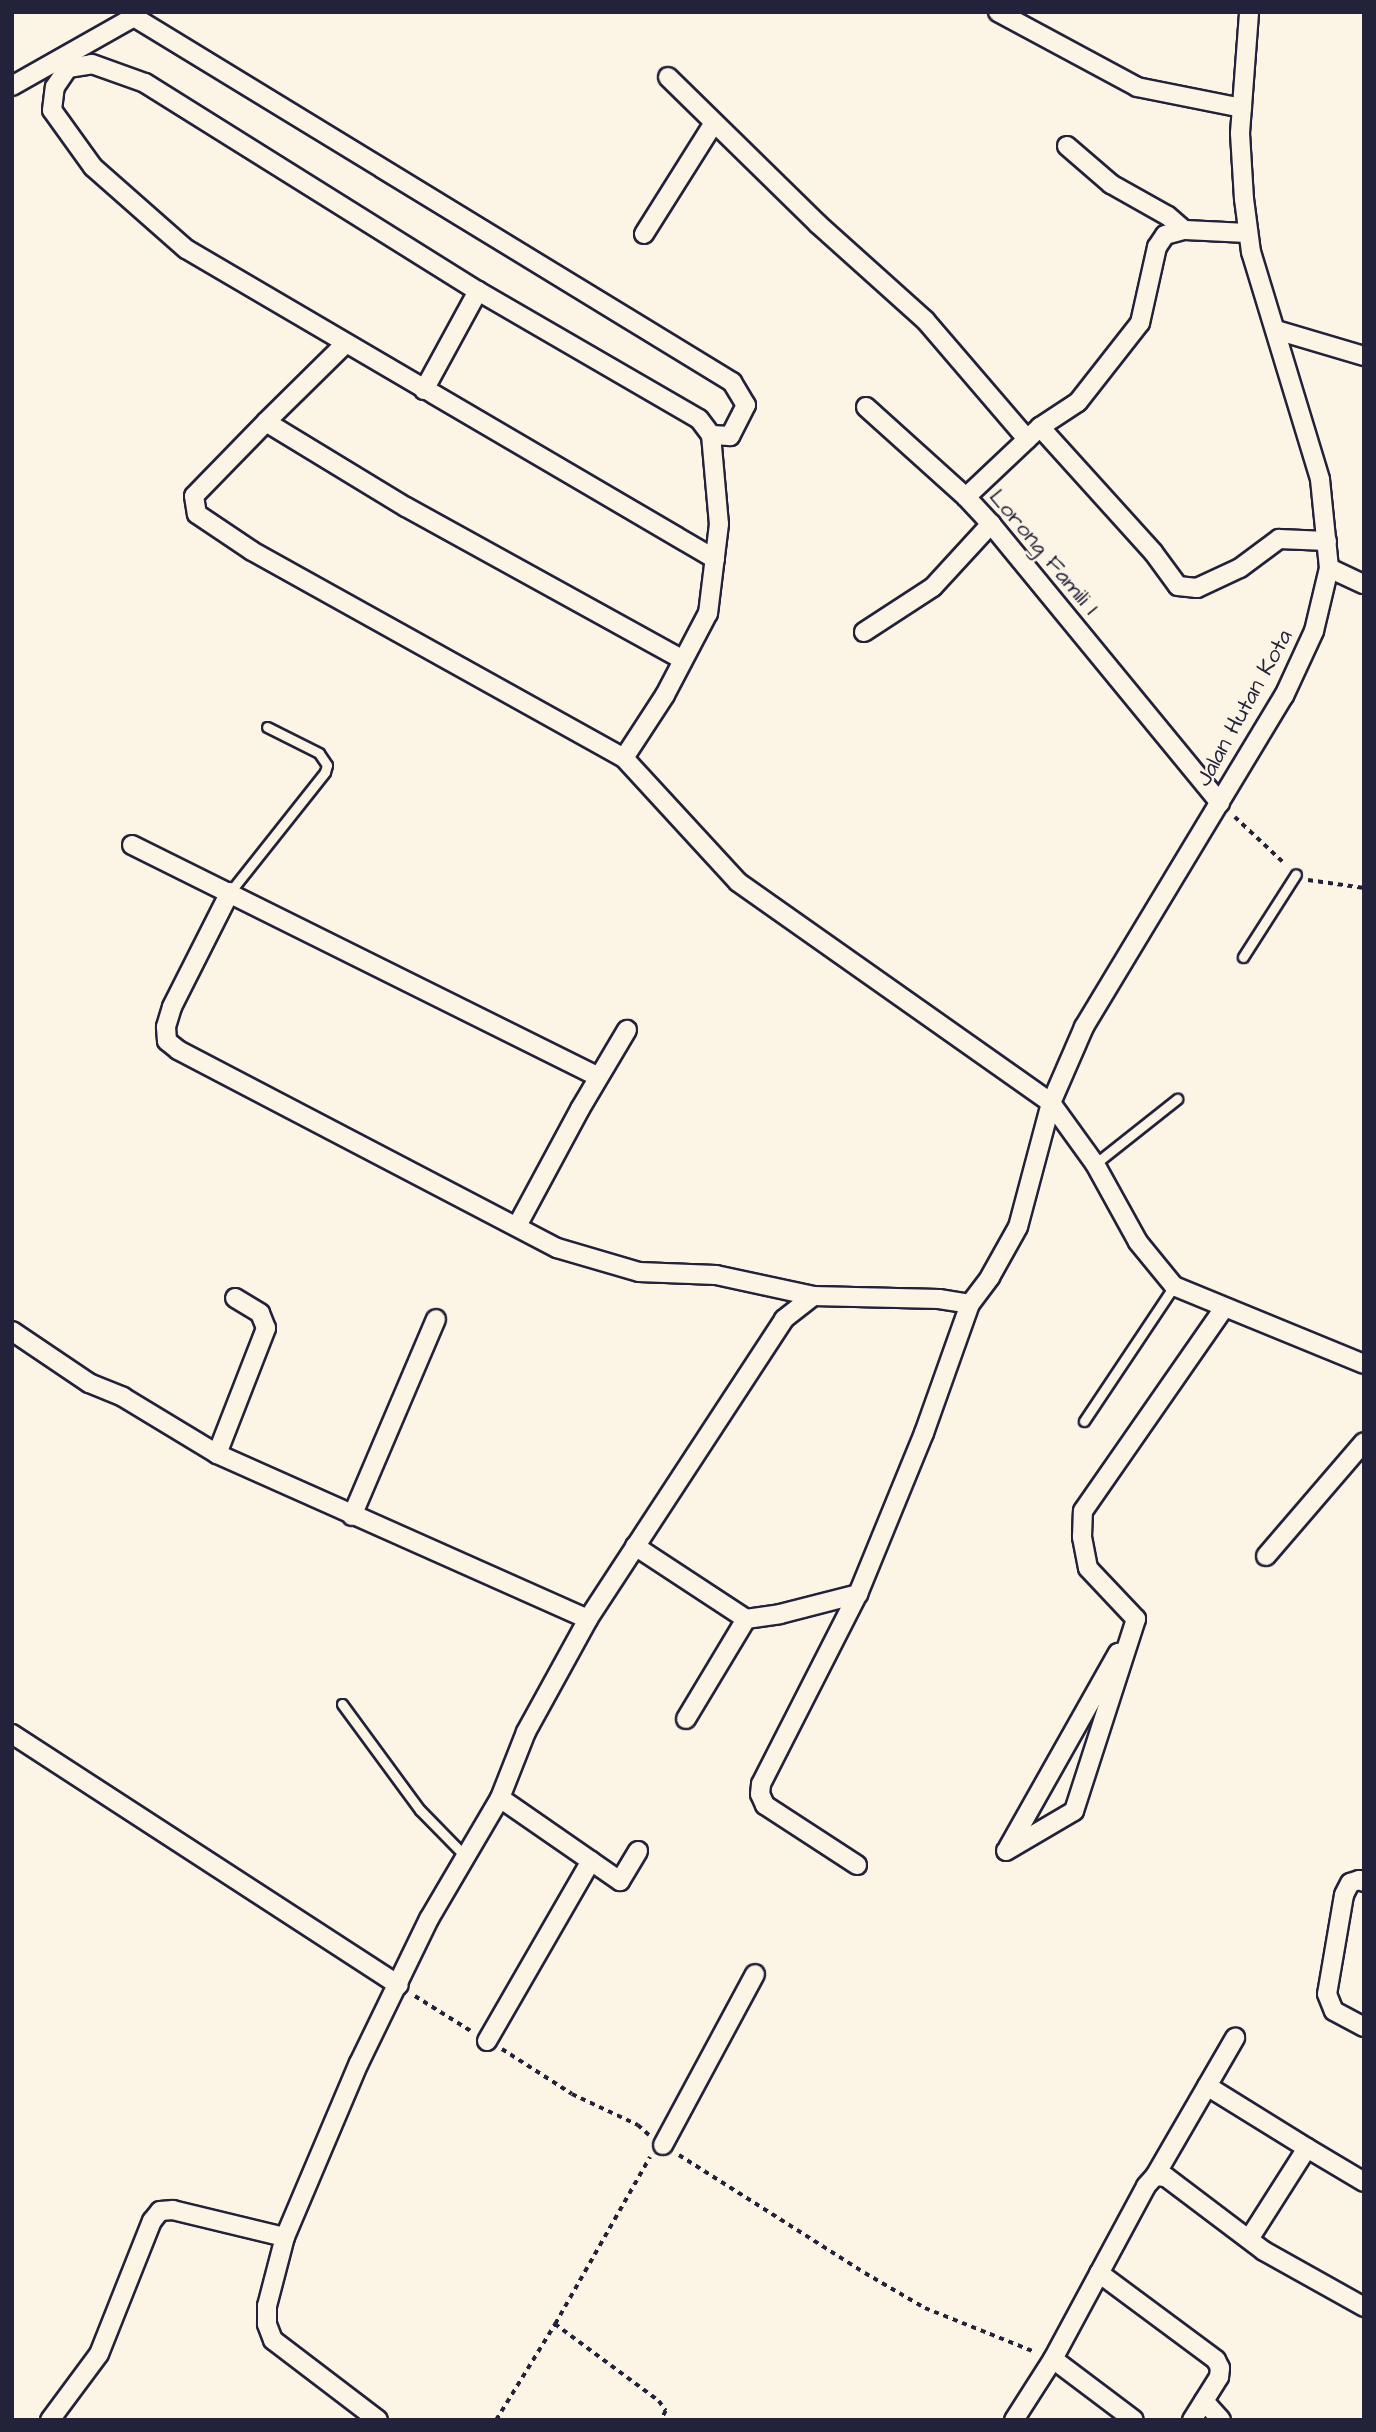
<!DOCTYPE html>
<style>
body{margin:0}
#map{position:relative;width:1376px;height:2432px;overflow:hidden;background:#fcf5e5;font-family:"Architects Daughter",sans-serif}
div>[style]{position:absolute}
.path>*{height:3.5px;margin-top:-1.75px;transform-origin:0;background:repeating-linear-gradient(90deg,#22223b 0 5px,transparent 0 10px)}
.roads{filter:drop-shadow(2px 0 #22223b) drop-shadow(-2px 0 #22223b) drop-shadow(0 2px #22223b) drop-shadow(0 -2px #22223b)}
.lane>*{height:9px;margin:-4.5px;padding:0 4.5px;transform-origin:4.5px;border-radius:4.5px;background:#fcf5e5}
.street>*{height:18px;margin:-9px;padding:0 9px;transform-origin:9px;border-radius:9px;background:#fcf5e5}
span{translate:-50% -50%;white-space:nowrap;text-align:center;line-height:1.15;-webkit-text-stroke:5px #fcf5e5;paint-order:stroke}
.street-label{font-size:23px;color:#22223b}
.frame{position:absolute;inset:0;border:14px solid #22223b;pointer-events:none}
</style>
<div id="map">
<div class="path">
<i style="left:1235px;top:817px;width:69px;rotate:43.2deg"></i>
<i style="left:1308px;top:880px;width:57px;rotate:8.1deg"></i>
<i style="left:415px;top:1996px;width:66px;rotate:32deg"></i>
<i style="left:502px;top:2049px;width:83px;rotate:32.7deg"></i>
<i style="left:572px;top:2094px;width:73px;rotate:25.2deg"></i>
<i style="left:638px;top:2125px;width:15px;rotate:42deg"></i>
<i style="left:679px;top:2155px;width:220px;rotate:32.4deg"></i>
<i style="left:865px;top:2273px;width:69px;rotate:30.3deg"></i>
<i style="left:925px;top:2308px;width:118px;rotate:21.8deg"></i>
<i style="left:555px;top:2324px;width:129px;rotate:36.5deg"></i>
<i style="left:659px;top:2401px;width:12px;rotate:55deg"></i>
<i style="left:666px;top:2411px;width:10px;rotate:119deg"></i>
<i style="left:496px;top:2420px;width:113px;rotate:-58.4deg"></i>
<i style="left:555px;top:2324px;width:192px;rotate:-60.4deg"></i>
</div>
<div class="roads">
<div class="lane">
<i style="left:230px;top:892px;width:153px;rotate:-51.6deg"></i>
<i style="left:325px;top:772px;width:7px;rotate:-74deg"></i>
<i style="left:327px;top:765px;width:14px;rotate:-124deg"></i>
<i style="left:319px;top:753px;width:58px;rotate:-153.4deg"></i>
<i style="left:1243px;top:957px;width:98px;rotate:-57.4deg"></i>
<i style="left:1095px;top:1164px;width:105px;rotate:-38.4deg"></i>
<i style="left:1084px;top:1421px;width:162px;rotate:-56.3deg"></i>
<i style="left:342px;top:1704px;width:132px;rotate:53.7deg"></i>
<i style="left:420px;top:1810px;width:66px;rotate:45.6deg"></i>
</div>
<div class="street">
<i style="left:998px;top:12px;width:158px;rotate:28.3deg"></i>
<i style="left:1137px;top:87px;width:107px;rotate:11.3deg"></i>
<i style="left:668px;top:77px;width:210px;rotate:44.4deg"></i>
<i style="left:818px;top:224px;width:144px;rotate:41.9deg"></i>
<i style="left:925px;top:320px;width:157px;rotate:49.4deg"></i>
<i style="left:12px;top:86px;width:140px;rotate:-29.5deg"></i>
<i style="left:134px;top:17px;width:701px;rotate:31.4deg"></i>
<i style="left:732px;top:382px;width:27px;rotate:59deg"></i>
<i style="left:746px;top:405px;width:35px;rotate:117deg"></i>
<i style="left:730px;top:436px;width:19px;rotate:-177deg"></i>
<i style="left:1067px;top:146px;width:58px;rotate:40.8deg"></i>
<i style="left:1111px;top:184px;width:65px;rotate:29.3deg"></i>
<i style="left:1168px;top:216px;width:21px;rotate:41deg"></i>
<i style="left:644px;top:234px;width:131px;rotate:-57.8deg"></i>
<i style="left:1276px;top:330px;width:92px;rotate:16.5deg"></i>
<i style="left:345px;top:344px;width:111px;rotate:135.4deg"></i>
<i style="left:266px;top:422px;width:164px;rotate:31.3deg"></i>
<i style="left:406px;top:507px;width:316px;rotate:28.9deg"></i>
<i style="left:424px;top:390px;width:113px;rotate:-61.4deg"></i>
<i style="left:866px;top:407px;width:135px;rotate:42deg"></i>
<i style="left:966px;top:497px;width:37px;rotate:47deg"></i>
<i style="left:991px;top:524px;width:361px;rotate:50.6deg"></i>
<i style="left:266px;top:422px;width:103px;rotate:134.2deg"></i>
<i style="left:194px;top:496px;width:18px;rotate:81deg"></i>
<i style="left:197px;top:514px;width:66px;rotate:33.9deg"></i>
<i style="left:252px;top:551px;width:426px;rotate:29.1deg"></i>
<i style="left:1040px;top:427px;width:169px;rotate:47.9deg"></i>
<i style="left:1153px;top:552px;width:42px;rotate:53.7deg"></i>
<i style="left:1178px;top:586px;width:19px;rotate:6deg"></i>
<i style="left:1197px;top:588px;width:47px;rotate:-24.9deg"></i>
<i style="left:1240px;top:568px;width:49px;rotate:-36.6deg"></i>
<i style="left:1279px;top:539px;width:48px;rotate:2.4deg"></i>
<i style="left:966px;top:497px;width:102px;rotate:-43.4deg"></i>
<i style="left:1040px;top:427px;width:45px;rotate:-33.3deg"></i>
<i style="left:1078px;top:402px;width:100px;rotate:-51.9deg"></i>
<i style="left:1140px;top:323px;width:78px;rotate:-77.4deg"></i>
<i style="left:1157px;top:247px;width:14px;rotate:-56deg"></i>
<i style="left:1165px;top:235px;width:20px;rotate:-15deg"></i>
<i style="left:1184px;top:230px;width:64px;rotate:2.7deg"></i>
<i style="left:715px;top:559px;width:613px;rotate:-149.63deg"></i>
<i style="left:186px;top:249px;width:124px;rotate:-138.6deg"></i>
<i style="left:93px;top:167px;width:70px;rotate:-125.7deg"></i>
<i style="left:52px;top:110px;width:23px;rotate:-83deg"></i>
<i style="left:55px;top:87px;width:23px;rotate:-56deg"></i>
<i style="left:68px;top:68px;width:24px;rotate:-9deg"></i>
<i style="left:92px;top:64px;width:56px;rotate:19.7deg"></i>
<i style="left:145px;top:83px;width:393px;rotate:32deg"></i>
<i style="left:478px;top:291px;width:255px;rotate:30.1deg"></i>
<i style="left:699px;top:419px;width:20px;rotate:53deg"></i>
<i style="left:711px;top:435px;width:89px;rotate:84.9deg"></i>
<i style="left:719px;top:524px;width:90px;rotate:97deg"></i>
<i style="left:708px;top:613px;width:93px;rotate:117.7deg"></i>
<i style="left:665px;top:695px;width:75px;rotate:123.1deg"></i>
<i style="left:624px;top:758px;width:168px;rotate:47.4deg"></i>
<i style="left:738px;top:882px;width:383px;rotate:35.2deg"></i>
<i style="left:1051px;top:1103px;width:75px;rotate:54.2deg"></i>
<i style="left:1095px;top:1164px;width:89px;rotate:61.1deg"></i>
<i style="left:1138px;top:1242px;width:57px;rotate:50.7deg"></i>
<i style="left:1174px;top:1286px;width:205px;rotate:22.3deg"></i>
<i style="left:1329px;top:568px;width:38px;rotate:25deg"></i>
<i style="left:864px;top:632px;width:82px;rotate:-33.1deg"></i>
<i style="left:933px;top:587px;width:86px;rotate:-47.4deg"></i>
<i style="left:132px;top:845px;width:521px;rotate:26.42deg"></i>
<i style="left:230px;top:892px;width:129px;rotate:116.8deg"></i>
<i style="left:172px;top:1007px;width:21px;rotate:107deg"></i>
<i style="left:166px;top:1027px;width:14px;rotate:86deg"></i>
<i style="left:167px;top:1041px;width:14px;rotate:39deg"></i>
<i style="left:178px;top:1050px;width:428px;rotate:27.6deg"></i>
<i style="left:557px;top:1248px;width:85px;rotate:16.3deg"></i>
<i style="left:639px;top:1272px;width:77px;rotate:2.2deg"></i>
<i style="left:716px;top:1275px;width:99px;rotate:12.2deg"></i>
<i style="left:517px;top:1226px;width:133px;rotate:-61.7deg"></i>
<i style="left:580px;top:1109px;width:92px;rotate:-59.3deg"></i>
<i style="left:12px;top:1331px;width:93px;rotate:34deg"></i>
<i style="left:89px;top:1383px;width:37px;rotate:22deg"></i>
<i style="left:123px;top:1397px;width:110px;rotate:31.2deg"></i>
<i style="left:217px;top:1454px;width:406px;rotate:24deg"></i>
<i style="left:217px;top:1454px;width:135px;rotate:-68.7deg"></i>
<i style="left:266px;top:1328px;width:16px;rotate:-112deg"></i>
<i style="left:260px;top:1313px;width:29px;rotate:-149deg"></i>
<i style="left:352px;top:1516px;width:214px;rotate:-66.9deg"></i>
<i style="left:635px;top:1546px;width:133px;rotate:33.3deg"></i>
<i style="left:746px;top:1619px;width:34px;rotate:-8deg"></i>
<i style="left:780px;top:1614px;width:81px;rotate:-14.4deg"></i>
<i style="left:1266px;top:1556px;width:150px;rotate:-49.3deg"></i>
<i style="left:1136px;top:1619px;width:70px;rotate:-133.3deg"></i>
<i style="left:1088px;top:1568px;width:32px;rotate:-101deg"></i>
<i style="left:1082px;top:1537px;width:26px;rotate:-88deg"></i>
<i style="left:1083px;top:1511px;width:247px;rotate:-55.2deg"></i>
<i style="left:686px;top:1719px;width:117px;rotate:-59deg"></i>
<i style="left:12px;top:1734px;width:461px;rotate:33deg"></i>
<i style="left:500px;top:1798px;width:146px;rotate:34.7deg"></i>
<i style="left:620px;top:1881px;width:35px;rotate:-59deg"></i>
<i style="left:1008px;top:1848px;width:224px;rotate:-60.6deg"></i>
<i style="left:1006px;top:1851px;width:79px;rotate:-30.5deg"></i>
<i style="left:1074px;top:1811px;width:202px;rotate:-72.1deg"></i>
<i style="left:857px;top:1865px;width:110px;rotate:-146.9deg"></i>
<i style="left:765px;top:1805px;width:12px;rotate:-114deg"></i>
<i style="left:760px;top:1794px;width:10px;rotate:-84deg"></i>
<i style="left:761px;top:1784px;width:213px;rotate:-63deg"></i>
<i style="left:858px;top:1594px;width:174px;rotate:-67.7deg"></i>
<i style="left:924px;top:1433px;width:137px;rotate:-70.4deg"></i>
<i style="left:1364px;top:1882px;width:5px;rotate:-158deg"></i>
<i style="left:1359px;top:1880px;width:9px;rotate:162deg"></i>
<i style="left:1350px;top:1883px;width:13px;rotate:117deg"></i>
<i style="left:1344px;top:1895px;width:100px;rotate:99.7deg"></i>
<i style="left:1327px;top:1994px;width:18px;rotate:68deg"></i>
<i style="left:1334px;top:2011px;width:34px;rotate:28deg"></i>
<i style="left:487px;top:2041px;width:208px;rotate:-60deg"></i>
<i style="left:1207px;top:2086px;width:118px;rotate:31.8deg"></i>
<i style="left:1307px;top:2148px;width:108px;rotate:122.5deg"></i>
<i style="left:663px;top:2145px;width:194px;rotate:-61.7deg"></i>
<i style="left:1307px;top:2148px;width:66px;rotate:30.8deg"></i>
<i style="left:1155px;top:2176px;width:160px;rotate:-59.9deg"></i>
<i style="left:1099px;top:2273px;width:146px;rotate:36.6deg"></i>
<i style="left:1216px;top:2360px;width:9px;rotate:63deg"></i>
<i style="left:1220px;top:2368px;width:9px;rotate:96deg"></i>
<i style="left:1219px;top:2377px;width:51px;rotate:122.1deg"></i>
<i style="left:1053px;top:2359px;width:101px;rotate:37deg"></i>
<i style="left:1204px;top:2401px;width:25px;rotate:48deg"></i>
<i style="left:50px;top:2420px;width:82px;rotate:-53.4deg"></i>
<i style="left:99px;top:2354px;width:143px;rotate:-68.3deg"></i>
<i style="left:152px;top:2221px;width:13px;rotate:-51deg"></i>
<i style="left:160px;top:2211px;width:13px;rotate:-4deg"></i>
<i style="left:173px;top:2210px;width:115px;rotate:13.6deg"></i>
<i style="left:378px;top:2420px;width:132px;rotate:-142.7deg"></i>
<i style="left:273px;top:2340px;width:17px;rotate:-111deg"></i>
<i style="left:267px;top:2324px;width:18px;rotate:-90deg"></i>
<i style="left:267px;top:2306px;width:71px;rotate:-75.4deg"></i>
<i style="left:285px;top:2237px;width:189px;rotate:-67deg"></i>
<i style="left:359px;top:2063px;width:160px;rotate:-64.1deg"></i>
<i style="left:429px;top:1919px;width:140px;rotate:-59.6deg"></i>
<i style="left:500px;top:1798px;width:71px;rotate:-68.5deg"></i>
<i style="left:526px;top:1732px;width:129px;rotate:-61.2deg"></i>
<i style="left:588px;top:1619px;width:358px;rotate:-56.8deg"></i>
<i style="left:784px;top:1319px;width:37px;rotate:-38deg"></i>
<i style="left:813px;top:1296px;width:126px;rotate:1.4deg"></i>
<i style="left:939px;top:1299px;width:31px;rotate:9deg"></i>
<i style="left:970px;top:1304px;width:34px;rotate:-53deg"></i>
<i style="left:990px;top:1277px;width:57px;rotate:-60.8deg"></i>
<i style="left:1018px;top:1227px;width:128px;rotate:-75.1deg"></i>
<i style="left:1051px;top:1103px;width:83px;rotate:-66.5deg"></i>
<i style="left:1084px;top:1027px;width:387px;rotate:-58.9deg"></i>
<i style="left:1284px;top:696px;width:72px;rotate:-65.2deg"></i>
<i style="left:1314px;top:631px;width:65px;rotate:-76.6deg"></i>
<i style="left:1329px;top:568px;width:89px;rotate:-95.8deg"></i>
<i style="left:1320px;top:479px;width:237px;rotate:-106.9deg"></i>
<i style="left:1251px;top:252px;width:53px;rotate:-97.5deg"></i>
<i style="left:1244px;top:199px;width:66px;rotate:-93.5deg"></i>
<i style="left:1240px;top:133px;width:121px;rotate:-85.7deg"></i>
<i style="left:1014px;top:2420px;width:72px;rotate:-57.4deg"></i>
<i style="left:1053px;top:2359px;width:196px;rotate:-61.7deg"></i>
<i style="left:1146px;top:2186px;width:13px;rotate:-48deg"></i>
<i style="left:1155px;top:2176px;width:11px;rotate:5deg"></i>
<i style="left:1166px;top:2177px;width:123px;rotate:37.1deg"></i>
<i style="left:1264px;top:2251px;width:115px;rotate:29.2deg"></i>
</div>
</div>
<div class="street-label">
<span style="left:1044px;top:552px;rotate:50deg">Lorong Famili I</span>
<span style="left:1244px;top:708px;rotate:-61deg">Jalan Hutan Kota</span>
</div>
<div class="frame"></div>
</div>
